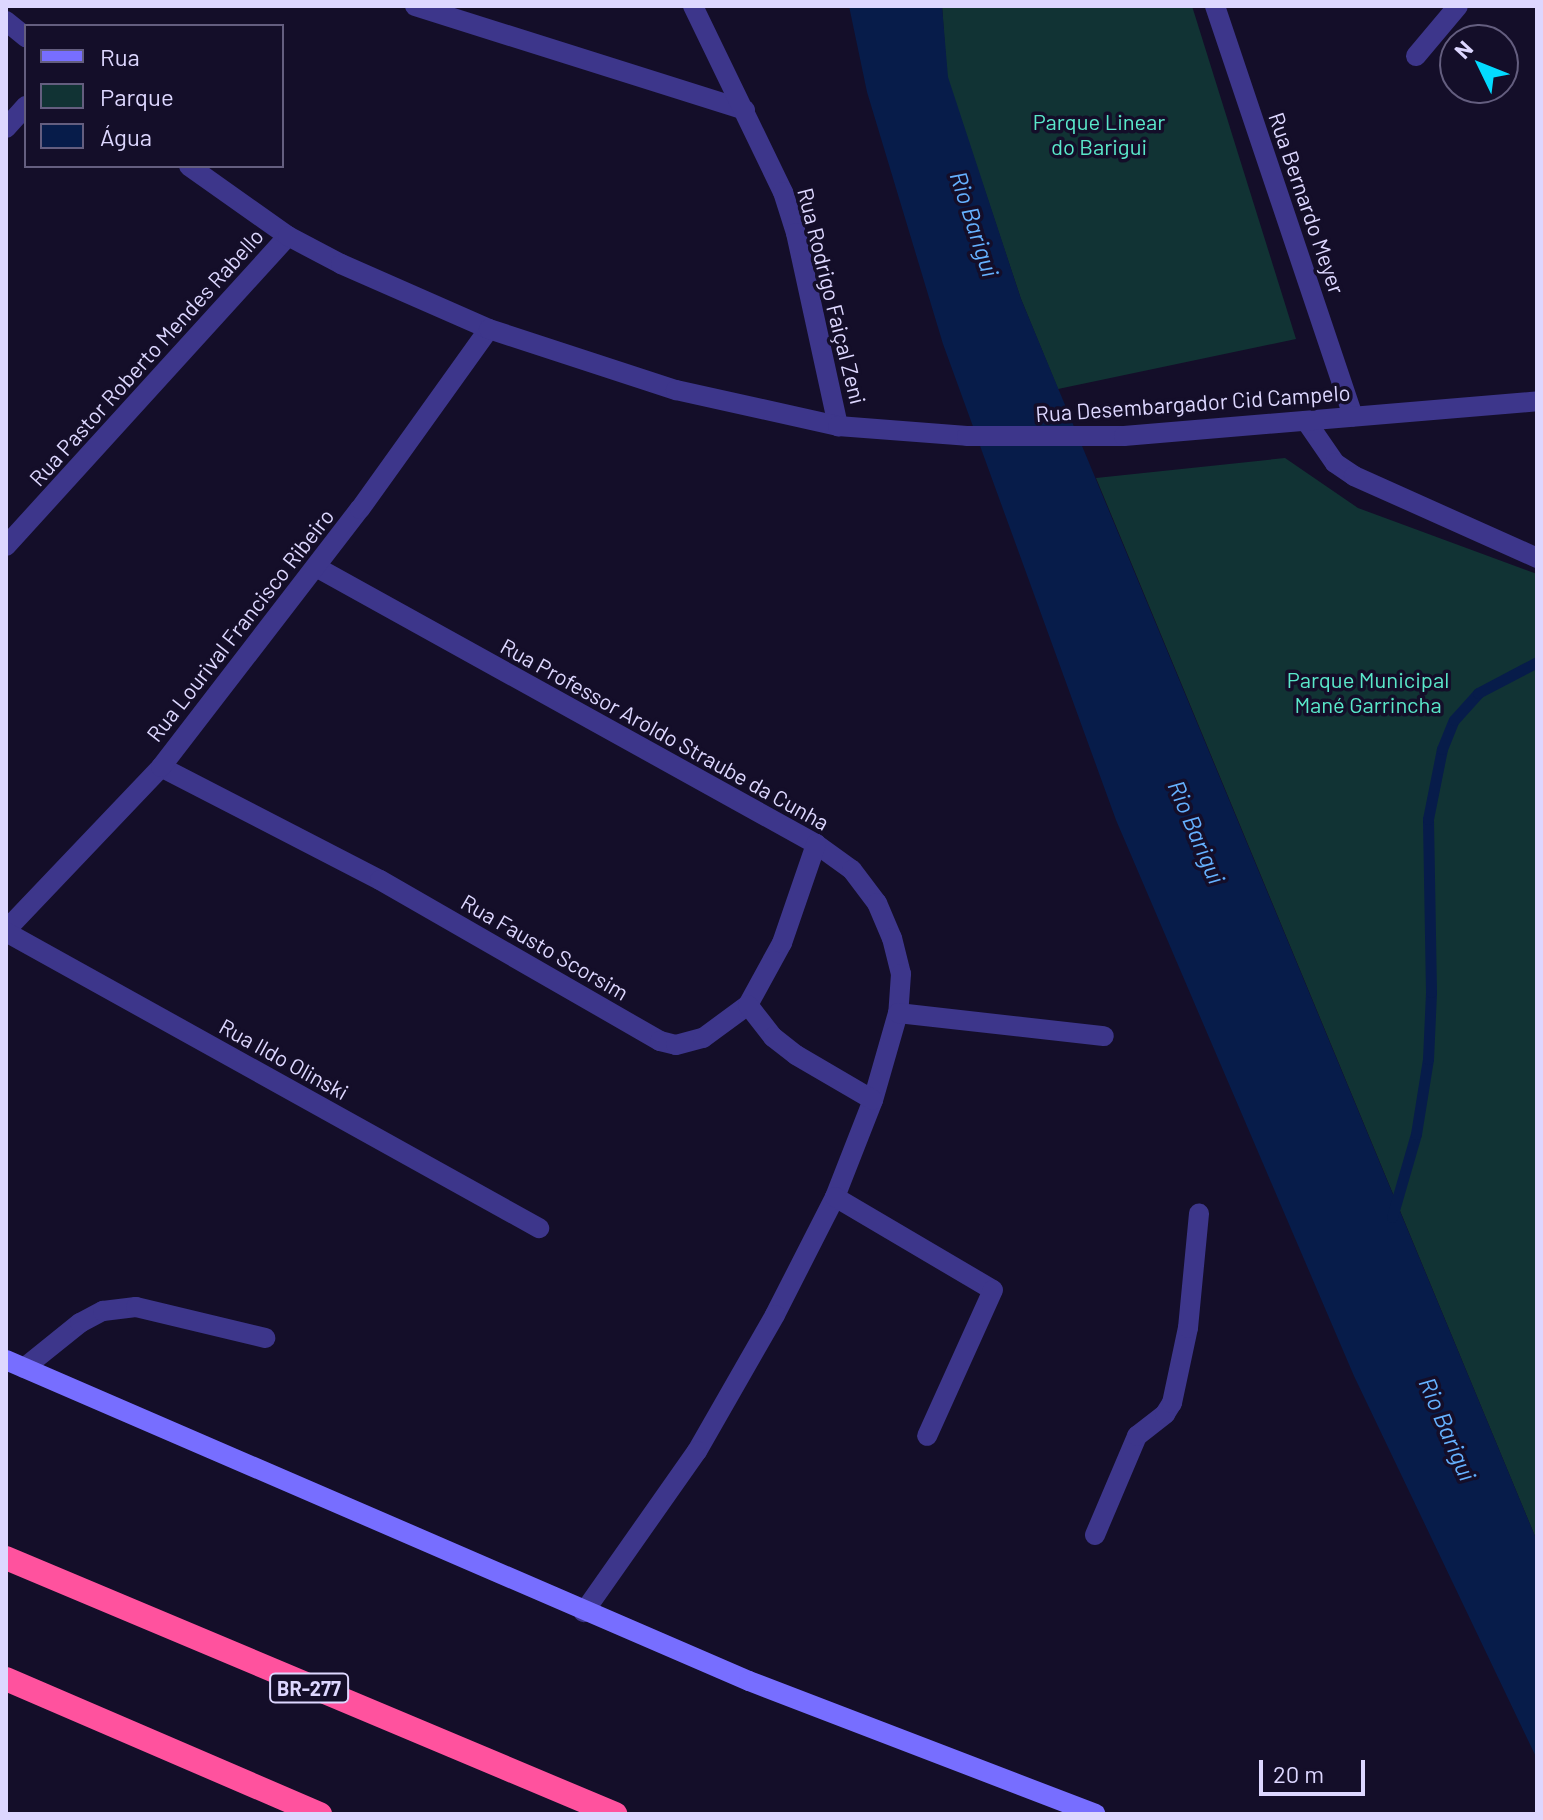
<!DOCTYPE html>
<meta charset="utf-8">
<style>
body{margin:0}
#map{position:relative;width:1543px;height:1820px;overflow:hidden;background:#140e29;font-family:Barlow,sans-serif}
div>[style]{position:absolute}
.green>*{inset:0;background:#113334}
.water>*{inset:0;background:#071c4a}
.stream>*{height:11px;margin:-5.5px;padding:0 5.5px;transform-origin:5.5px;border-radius:5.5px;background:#071c4a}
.minor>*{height:20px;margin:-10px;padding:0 10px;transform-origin:10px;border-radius:10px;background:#3d368b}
.tertiary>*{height:20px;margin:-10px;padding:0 10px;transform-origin:10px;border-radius:10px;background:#3d368b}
.secondary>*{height:20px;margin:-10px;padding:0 10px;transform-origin:10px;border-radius:10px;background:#776eff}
.motorway>*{height:24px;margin:-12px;padding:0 12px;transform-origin:12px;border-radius:12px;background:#ff529e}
span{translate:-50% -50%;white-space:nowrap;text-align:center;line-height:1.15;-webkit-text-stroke:7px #140e29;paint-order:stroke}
.shield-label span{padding:2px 6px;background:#140e29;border:2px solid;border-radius:6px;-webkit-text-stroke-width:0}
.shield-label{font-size:20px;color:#ddd7ff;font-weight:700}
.park-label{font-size:22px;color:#5ae8ca}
.street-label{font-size:22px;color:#ddd7ff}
.water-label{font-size:24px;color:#65b1ff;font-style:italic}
.frame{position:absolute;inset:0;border:8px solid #ddd7ff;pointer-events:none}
.legend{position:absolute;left:24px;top:24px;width:260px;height:144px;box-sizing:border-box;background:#140e29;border:2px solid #645e7f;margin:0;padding:10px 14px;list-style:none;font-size:24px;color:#ddd7ff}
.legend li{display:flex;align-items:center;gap:16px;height:40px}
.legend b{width:40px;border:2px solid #645e7f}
.north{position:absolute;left:1439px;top:24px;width:80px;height:80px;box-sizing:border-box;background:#140e29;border:2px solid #645e7f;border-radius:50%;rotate:313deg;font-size:22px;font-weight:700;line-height:32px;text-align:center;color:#ddd7ff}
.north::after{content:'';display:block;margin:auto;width:28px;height:36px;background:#03dbff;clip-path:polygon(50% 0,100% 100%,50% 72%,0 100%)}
.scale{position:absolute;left:1259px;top:1760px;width:106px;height:36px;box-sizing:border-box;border:4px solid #ddd7ff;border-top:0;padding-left:10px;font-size:24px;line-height:28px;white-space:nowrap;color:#ddd7ff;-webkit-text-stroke:6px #140e29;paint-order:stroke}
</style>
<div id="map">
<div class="green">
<i style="clip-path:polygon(942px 6px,1192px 6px,1296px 339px,1058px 389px,1021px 299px,947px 77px)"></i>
<i style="clip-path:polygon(1285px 458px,1358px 508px,1537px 574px,1537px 1541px,1096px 478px)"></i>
</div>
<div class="water">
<i style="clip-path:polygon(849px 6px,942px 6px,948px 77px,1021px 299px,1537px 1541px,1537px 1759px,1354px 1376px,1116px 820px,943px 344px,867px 92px)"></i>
</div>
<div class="stream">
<i style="left:1392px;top:1217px;width:86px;rotate:-73.9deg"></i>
<i style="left:1416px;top:1134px;width:76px;rotate:-80.9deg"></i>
<i style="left:1428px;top:1059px;width:67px;rotate:-87.4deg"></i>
<i style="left:1431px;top:992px;width:173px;rotate:-91deg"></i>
<i style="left:1428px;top:819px;width:71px;rotate:-78.7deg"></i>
<i style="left:1442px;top:749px;width:31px;rotate:-68deg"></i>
<i style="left:1454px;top:720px;width:36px;rotate:-48deg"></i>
<i style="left:1478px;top:693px;width:67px;rotate:-27.7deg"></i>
</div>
<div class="minor">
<i style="left:415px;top:6px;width:346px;rotate:17.5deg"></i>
<i style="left:693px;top:6px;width:207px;rotate:64.2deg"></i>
<i style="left:783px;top:192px;width:43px;rotate:72.4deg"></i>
<i style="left:796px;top:233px;width:198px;rotate:77.7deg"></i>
<i style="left:1215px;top:6px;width:433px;rotate:71.4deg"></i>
<i style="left:1416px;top:56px;width:65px;rotate:-50deg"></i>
<i style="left:6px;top:128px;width:30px;rotate:-48deg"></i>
<i style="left:1306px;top:421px;width:51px;rotate:55.4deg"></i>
<i style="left:1335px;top:463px;width:23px;rotate:34deg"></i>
<i style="left:1354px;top:476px;width:201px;rotate:24.1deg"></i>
<i style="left:6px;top:546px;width:419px;rotate:-47.7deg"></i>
<i style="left:316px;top:567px;width:572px;rotate:28.99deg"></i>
<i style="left:816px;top:844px;width:44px;rotate:35.8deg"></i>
<i style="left:852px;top:870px;width:41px;rotate:52.9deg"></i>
<i style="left:877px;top:903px;width:38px;rotate:67deg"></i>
<i style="left:892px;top:938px;width:37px;rotate:76deg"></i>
<i style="left:901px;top:974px;width:39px;rotate:94deg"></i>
<i style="left:898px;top:1013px;width:91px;rotate:106deg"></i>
<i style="left:873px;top:1100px;width:104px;rotate:111.4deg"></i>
<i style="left:835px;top:1197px;width:132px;rotate:117deg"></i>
<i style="left:775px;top:1315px;width:157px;rotate:119.8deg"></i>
<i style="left:697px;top:1451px;width:197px;rotate:125.1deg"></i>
<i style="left:161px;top:767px;width:246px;rotate:27.3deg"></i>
<i style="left:380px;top:880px;width:323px;rotate:29.9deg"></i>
<i style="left:660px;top:1041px;width:16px;rotate:14deg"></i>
<i style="left:676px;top:1045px;width:28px;rotate:-15deg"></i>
<i style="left:703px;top:1038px;width:56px;rotate:-36.3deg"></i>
<i style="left:748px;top:1005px;width:71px;rotate:-61.3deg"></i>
<i style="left:782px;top:943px;width:105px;rotate:-71deg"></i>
<i style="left:6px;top:930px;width:225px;rotate:-46.4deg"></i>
<i style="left:161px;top:767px;width:326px;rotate:-52.4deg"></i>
<i style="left:360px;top:509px;width:221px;rotate:-54.4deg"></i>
<i style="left:6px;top:932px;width:610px;rotate:29.05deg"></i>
<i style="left:748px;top:1005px;width:41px;rotate:52deg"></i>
<i style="left:773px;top:1037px;width:29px;rotate:38deg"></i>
<i style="left:796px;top:1055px;width:89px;rotate:30.3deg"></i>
<i style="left:898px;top:1013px;width:207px;rotate:6.4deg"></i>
<i style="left:835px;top:1197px;width:183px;rotate:30.5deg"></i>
<i style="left:993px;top:1290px;width:160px;rotate:114.3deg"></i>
<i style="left:24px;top:1368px;width:72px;rotate:-38.8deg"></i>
<i style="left:80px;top:1323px;width:26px;rotate:-28deg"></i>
<i style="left:103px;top:1311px;width:33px;rotate:-7deg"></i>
<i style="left:136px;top:1307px;width:133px;rotate:13.5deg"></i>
<i style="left:1095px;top:1535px;width:108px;rotate:-67deg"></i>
<i style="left:1137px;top:1436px;width:36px;rotate:-38deg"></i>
<i style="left:1165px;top:1414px;width:13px;rotate:-58deg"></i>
<i style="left:1172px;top:1403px;width:77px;rotate:-78deg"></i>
<i style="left:1188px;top:1328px;width:115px;rotate:-84.5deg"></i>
</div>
<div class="tertiary">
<i style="left:6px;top:21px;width:26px;rotate:39deg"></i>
<i style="left:189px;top:166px;width:121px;rotate:35.3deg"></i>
<i style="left:288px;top:236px;width:60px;rotate:27.8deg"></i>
<i style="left:341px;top:264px;width:162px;rotate:23.7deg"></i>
<i style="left:489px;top:329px;width:197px;rotate:18.1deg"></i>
<i style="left:676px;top:390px;width:166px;rotate:12.5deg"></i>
<i style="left:838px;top:426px;width:129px;rotate:4.4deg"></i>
<i style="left:967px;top:436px;width:157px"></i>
<i style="left:1124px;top:436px;width:414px;rotate:-4.8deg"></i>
</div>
<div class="secondary">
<i style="left:6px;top:1360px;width:809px;rotate:23.37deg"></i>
<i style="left:749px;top:1681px;width:371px;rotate:21deg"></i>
</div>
<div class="motorway">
<i style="left:6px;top:1558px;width:661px;rotate:22.8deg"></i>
<i style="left:6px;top:1679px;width:342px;rotate:23.3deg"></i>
</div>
<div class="shield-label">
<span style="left:309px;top:1688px">BR-277</span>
</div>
<div class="park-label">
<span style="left:1099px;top:134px">Parque Linear<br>do Barigui</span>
<span style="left:1368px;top:692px">Parque Municipal<br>Mané Garrincha</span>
</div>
<div class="street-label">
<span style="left:1307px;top:203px;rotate:71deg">Rua Bernardo Meyer</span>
<span style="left:832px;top:296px;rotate:76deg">Rua Rodrigo Faiçal Zeni</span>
<span style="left:146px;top:357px;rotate:-48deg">Rua Pastor Roberto Mendes Rabello</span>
<span style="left:1193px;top:403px;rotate:-4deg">Rua Desembargador Cid Campelo</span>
<span style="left:240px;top:625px;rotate:-52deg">Rua Lourival Francisco Ribeiro</span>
<span style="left:665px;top:734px;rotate:29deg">Rua Professor Aroldo Straube da Cunha</span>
<span style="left:545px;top:947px;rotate:30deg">Rua Fausto Scorsim</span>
<span style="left:284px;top:1059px;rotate:29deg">Rua Ildo Olinski</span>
</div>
<div class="water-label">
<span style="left:975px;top:224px;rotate:72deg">Rio Barigui</span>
<span style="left:1197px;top:832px;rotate:67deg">Rio Barigui</span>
<span style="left:1448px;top:1429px;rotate:67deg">Rio Barigui</span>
</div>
<div class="frame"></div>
<ul class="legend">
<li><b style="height:10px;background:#776eff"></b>Rua</li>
<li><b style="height:22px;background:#113334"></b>Parque</li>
<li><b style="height:22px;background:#071c4a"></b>Água</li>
</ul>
<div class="north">N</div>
<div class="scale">20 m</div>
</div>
